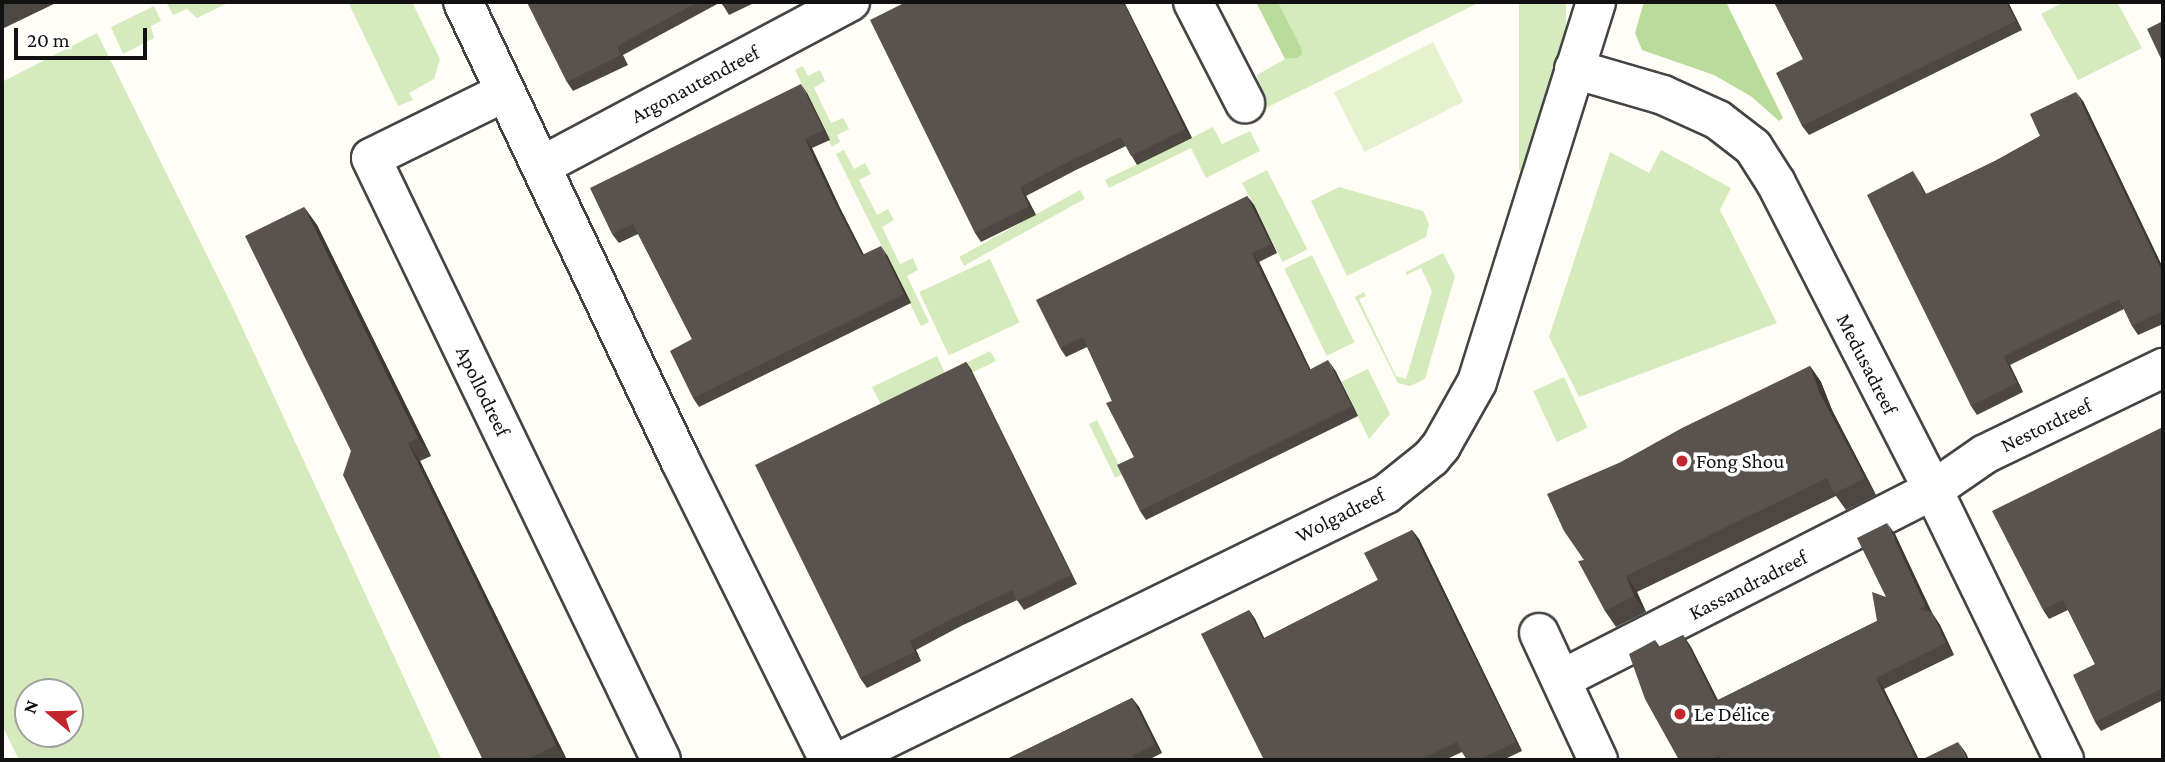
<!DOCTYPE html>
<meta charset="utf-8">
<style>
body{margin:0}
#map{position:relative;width:2165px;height:762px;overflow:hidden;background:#fffdf5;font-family:"Crimson Pro",serif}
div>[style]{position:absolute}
.green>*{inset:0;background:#d5ebbd;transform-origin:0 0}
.forest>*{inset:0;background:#b9dc9c}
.pitch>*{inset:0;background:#e6f2cf;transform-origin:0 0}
.roads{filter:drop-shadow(2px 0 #444) drop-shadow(-2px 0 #444) drop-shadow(0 2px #444) drop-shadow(0 -2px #444)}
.street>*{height:38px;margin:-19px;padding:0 19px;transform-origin:19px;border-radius:19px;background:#fff}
.wall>*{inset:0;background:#4d4742}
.shaded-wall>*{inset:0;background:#3f3936;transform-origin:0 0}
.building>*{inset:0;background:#5a524d}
.dots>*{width:19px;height:19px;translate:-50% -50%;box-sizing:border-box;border:4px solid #fff;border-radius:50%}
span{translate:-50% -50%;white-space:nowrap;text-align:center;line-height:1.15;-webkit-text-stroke:7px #fff;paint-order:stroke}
.street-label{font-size:21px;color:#111}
.poi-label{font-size:21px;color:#111}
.left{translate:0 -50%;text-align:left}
.frame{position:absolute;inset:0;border:4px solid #111;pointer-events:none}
.north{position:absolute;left:14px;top:678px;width:70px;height:70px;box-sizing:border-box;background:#fff;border:2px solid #a0a0a0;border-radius:50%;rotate:289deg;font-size:19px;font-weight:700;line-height:28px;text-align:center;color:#111}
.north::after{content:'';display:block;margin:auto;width:24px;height:32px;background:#c4262e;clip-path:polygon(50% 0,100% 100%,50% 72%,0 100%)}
.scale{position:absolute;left:14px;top:28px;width:133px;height:32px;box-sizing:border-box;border:4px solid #111;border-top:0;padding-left:9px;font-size:21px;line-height:24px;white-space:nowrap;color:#111;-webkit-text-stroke:5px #fff;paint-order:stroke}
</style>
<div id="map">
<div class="green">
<i style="clip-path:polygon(166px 2px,230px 2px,197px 18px,187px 9px,173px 15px)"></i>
<i style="clip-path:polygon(348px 2px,412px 2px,440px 59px,434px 79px,409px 93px,413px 100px,398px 106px)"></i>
<i style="clip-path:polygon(1278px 2px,1475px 2px,1476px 4px,1264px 109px,1252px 84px,1258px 81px,1257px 75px,1285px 59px,1297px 58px,1301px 47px)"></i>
<i style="left:1519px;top:2px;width:47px;height:169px"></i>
<i style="clip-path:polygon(2064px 2px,2117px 2px,2142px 48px,2078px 80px,2041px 14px)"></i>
<i style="clip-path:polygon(154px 6px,161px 21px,151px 26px,154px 38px,123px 54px,111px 27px)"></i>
<i style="clip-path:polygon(evenodd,97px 33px,235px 312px,442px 760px,19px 760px,2px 725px,2px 82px,97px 33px,28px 692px,70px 692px,70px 734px,28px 734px,28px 692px)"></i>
<i style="clip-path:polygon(803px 66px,808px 76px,820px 70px,825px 81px,814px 88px,831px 123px,843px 118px,849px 129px,837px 135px,840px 142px,832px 147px,795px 70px)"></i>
<i style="clip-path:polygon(1213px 127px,1222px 144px,1250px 131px,1260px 151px,1206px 178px,1191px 148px,1109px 188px,1105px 180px)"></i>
<i style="clip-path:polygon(844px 150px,854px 169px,865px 163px,871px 174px,859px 180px,877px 215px,888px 209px,894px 220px,882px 227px,900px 264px,913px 258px,918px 270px,907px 276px,929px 322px,921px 326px,836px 154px)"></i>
<i style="clip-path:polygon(1661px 150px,1731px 188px,1720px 210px,1777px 323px,1579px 397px,1549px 337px,1610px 152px,1649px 173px)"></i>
<i style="left:1267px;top:170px;width:89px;height:28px;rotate:63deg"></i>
<i style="clip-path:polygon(1339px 187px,1423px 211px,1429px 224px,1426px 237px,1347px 276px,1311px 201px)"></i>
<i style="left:1080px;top:190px;width:10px;height:138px;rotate:61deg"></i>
<i style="clip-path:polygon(1443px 253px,1455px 276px,1425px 379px,1410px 386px,1398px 383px,1355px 297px,1364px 292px,1366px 296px,1359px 299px,1396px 376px,1406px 379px,1432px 291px,1421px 268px,1406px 275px,1406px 272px)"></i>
<i style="left:1312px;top:255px;width:97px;height:31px;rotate:64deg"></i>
<i style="left:990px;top:259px;width:70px;height:78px;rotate:65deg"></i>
<i style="clip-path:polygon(990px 351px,996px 361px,886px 415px,872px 387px,937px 356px,945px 373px)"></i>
<i style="clip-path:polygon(1368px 369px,1390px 414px,1369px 439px,1341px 382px)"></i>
<i style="left:1564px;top:377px;width:56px;height:34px;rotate:65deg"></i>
<i style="left:1097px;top:420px;width:60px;height:9px;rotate:64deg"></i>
</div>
<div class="forest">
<i style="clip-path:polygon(1256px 2px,1278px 2px,1301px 47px,1302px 54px,1297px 58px,1285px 59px)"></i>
<i style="clip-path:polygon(1644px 2px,1726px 2px,1783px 118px,1779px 121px,1752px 97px,1714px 75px,1642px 50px,1635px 33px)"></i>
</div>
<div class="pitch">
<i style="left:1433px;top:42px;width:67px;height:111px;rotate:63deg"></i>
</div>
<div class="roads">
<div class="street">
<i style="left:463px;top:2px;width:507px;rotate:64.65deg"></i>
<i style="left:680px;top:460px;width:335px;rotate:63.6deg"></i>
<i style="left:1193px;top:2px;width:114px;rotate:62.8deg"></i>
<i style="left:1574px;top:69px;width:93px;rotate:16.3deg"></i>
<i style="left:1663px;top:95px;width:60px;rotate:24.4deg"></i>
<i style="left:1718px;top:120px;width:44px;rotate:37.6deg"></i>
<i style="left:1753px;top:147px;width:43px;rotate:57.4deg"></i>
<i style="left:1776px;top:183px;width:345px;rotate:62.9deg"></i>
<i style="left:1933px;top:490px;width:300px;rotate:64.1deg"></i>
<i style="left:505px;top:92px;width:149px;rotate:153.8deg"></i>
<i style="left:371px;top:158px;width:668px;rotate:64.28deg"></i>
<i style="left:541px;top:166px;width:350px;rotate:-28deg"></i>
<i style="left:1539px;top:633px;width:140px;rotate:65.1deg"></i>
<i style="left:1562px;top:679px;width:416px;rotate:-27deg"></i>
<i style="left:1933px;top:490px;width:63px;rotate:-34.7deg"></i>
<i style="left:1985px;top:454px;width:198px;rotate:-25.8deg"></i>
<i style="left:843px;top:760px;width:605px;rotate:-26.1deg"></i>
<i style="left:1386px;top:494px;width:58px;rotate:-38.7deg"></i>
<i style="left:1431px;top:458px;width:16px;rotate:-50deg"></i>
<i style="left:1441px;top:446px;width:73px;rotate:-60.6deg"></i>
<i style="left:1477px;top:382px;width:398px;rotate:-72.6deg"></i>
</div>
</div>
<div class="wall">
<i style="clip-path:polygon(2px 2px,58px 2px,2px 29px)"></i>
<i style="clip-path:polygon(527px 2px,756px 2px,729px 15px,721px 2px,623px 55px,628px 65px,573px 91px,567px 82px)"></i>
<i style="clip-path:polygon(1124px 2px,1192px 138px,1137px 165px,1126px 146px,1076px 170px,1026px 196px,1036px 215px,981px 242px,975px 233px,931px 3px)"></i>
<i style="clip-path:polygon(1774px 2px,2008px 2px,2022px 30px,1809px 135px,1802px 126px,1803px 59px)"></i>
<i style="clip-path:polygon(807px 93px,830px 140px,812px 148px,840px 208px,864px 255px,887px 255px,911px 303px,699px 407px,693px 398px,692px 339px,638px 234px,619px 243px,612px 234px)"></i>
<i style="clip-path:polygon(2083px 101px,2163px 268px,2163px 324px,2138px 335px,2132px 326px,2124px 309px,2010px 365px,2023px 392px,1977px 415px,1971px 406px,1919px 181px,1926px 194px,1995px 161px,2040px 136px)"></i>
<i style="clip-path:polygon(1247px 196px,1254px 205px,1277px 253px,1259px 262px,1310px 369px,1335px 370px,1358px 416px,1146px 520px,1140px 511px,1134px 457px,1112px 401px,1087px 347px,1066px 357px,1060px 348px)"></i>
<i style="clip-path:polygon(304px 207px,317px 225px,431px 456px,420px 461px,567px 760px,483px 760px,351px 451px)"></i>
<i style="clip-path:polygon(966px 362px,972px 371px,1077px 584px,1024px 610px,1017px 600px,961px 626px,916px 650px,921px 661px,867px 688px,860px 678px)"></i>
<i style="clip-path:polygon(1810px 366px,1821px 382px,1832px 410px,1876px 495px,1846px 510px,1836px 496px,1637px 592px,1646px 612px,1616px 627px,1605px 611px,1584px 560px,1621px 462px)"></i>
<i style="clip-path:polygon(2163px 427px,2163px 700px,2101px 731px,2095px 722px,2095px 664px,2068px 610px,2049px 619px,2043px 610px)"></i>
<i style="clip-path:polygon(1412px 530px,1419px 539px,1522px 751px,1503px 760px,1467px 760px,1462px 752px,1445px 760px,1264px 760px,1249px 610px,1255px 619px,1264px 638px,1378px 580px)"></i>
<i style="clip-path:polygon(1895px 534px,1932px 613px,1940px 625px,1954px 655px,1884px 689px,1919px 760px,1679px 760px,1655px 640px,1660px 647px,1683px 635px,1691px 647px,1718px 700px,1877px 621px,1886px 597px)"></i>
<i style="clip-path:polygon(1132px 698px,1139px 707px,1162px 753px,1148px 760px,1005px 760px)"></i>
</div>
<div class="shaded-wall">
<i style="clip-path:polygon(1123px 2px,1124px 2px,1192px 138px,1185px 129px)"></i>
<i style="clip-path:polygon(2006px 2px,2008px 2px,2022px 30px,2016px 21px)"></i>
<i style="clip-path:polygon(801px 84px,807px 93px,830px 140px,824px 130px)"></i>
<i style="clip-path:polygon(2076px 92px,2083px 101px,2163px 268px,2163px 273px)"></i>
<i style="clip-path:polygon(805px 139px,812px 148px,840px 208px,869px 265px,862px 255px,833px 199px)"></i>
<i style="clip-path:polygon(1913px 171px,1919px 181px,1931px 204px,1925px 195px)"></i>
<i style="clip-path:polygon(1020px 187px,1026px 196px,1036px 215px,1029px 206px)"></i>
<i style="clip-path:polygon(1247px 196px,1254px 205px,1277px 253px,1271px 244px)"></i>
<i style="clip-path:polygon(304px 207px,317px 225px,431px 456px,418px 438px)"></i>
<i style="clip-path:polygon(881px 246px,887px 255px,911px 303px,904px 294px)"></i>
<i style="clip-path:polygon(1252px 253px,1259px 262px,1315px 379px,1309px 370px)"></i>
<i style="clip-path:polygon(2004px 356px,2010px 365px,2023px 392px,2017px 383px)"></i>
<i style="clip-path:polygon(1328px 360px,1335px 370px,1358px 416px,1352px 406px)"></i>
<i style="left:966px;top:362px;width:11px;height:237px;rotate:56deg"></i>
<i style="clip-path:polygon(1810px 366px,1821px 382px,1832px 410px,1876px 495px,1865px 478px,1820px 394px)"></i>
<i style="clip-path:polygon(408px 443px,420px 461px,567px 760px,556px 745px)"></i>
<i style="clip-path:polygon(1887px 523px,1895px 534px,1934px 617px,1925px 605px)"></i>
<i style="clip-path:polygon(1412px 530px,1419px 539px,1522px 751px,1516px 742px)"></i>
<i style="clip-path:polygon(1626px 576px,1637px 592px,1646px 612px,1634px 596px)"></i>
<i style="clip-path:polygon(1249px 610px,1255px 619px,1269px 648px,1263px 639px)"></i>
<i style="clip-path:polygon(1932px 613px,1940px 625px,1954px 655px,1946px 643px)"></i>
<i style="clip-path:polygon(1683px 635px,1691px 647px,1724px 713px,1716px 701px)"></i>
<i style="clip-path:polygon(910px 641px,916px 650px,921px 661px,915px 652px)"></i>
<i style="clip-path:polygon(1876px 678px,1884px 689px,1919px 760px,1917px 760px)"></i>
<i style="clip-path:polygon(1132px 698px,1139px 707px,1162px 753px,1155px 744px)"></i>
<i style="clip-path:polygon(1958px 742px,1966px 753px,1969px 760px,1967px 760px)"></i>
</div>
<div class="building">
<i style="clip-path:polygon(527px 2px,698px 2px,617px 46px,621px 55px,567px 82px)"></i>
<i style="clip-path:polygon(721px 2px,731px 2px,723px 6px)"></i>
<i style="clip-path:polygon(906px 2px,929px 2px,930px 4px,935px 2px,1123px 2px,1185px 129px,1131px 156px,1121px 137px,1070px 161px,1020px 187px,1029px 206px,975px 233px,870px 20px)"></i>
<i style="clip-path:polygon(1774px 2px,2006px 2px,2016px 21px,1802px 126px,1776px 73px,1803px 59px)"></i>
<i style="clip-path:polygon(2163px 21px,2163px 63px,2147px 29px)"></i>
<i style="clip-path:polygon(801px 84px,824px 130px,805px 139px,833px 199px,862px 255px,881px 246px,904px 294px,693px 398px,670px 351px,692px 339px,633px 224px,612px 234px,590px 188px)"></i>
<i style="clip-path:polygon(2076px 92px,2163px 273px,2163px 311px,2132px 326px,2119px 299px,2004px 356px,2017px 383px,1971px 406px,1867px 195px,1913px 171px,1925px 195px,1995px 161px,2040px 136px,2030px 114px)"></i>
<i style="clip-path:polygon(1247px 196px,1271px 244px,1252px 253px,1280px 311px,1309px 370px,1328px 360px,1352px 406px,1140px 511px,1117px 465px,1134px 457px,1106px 403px,1112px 401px,1083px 337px,1060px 348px,1036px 300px)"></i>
<i style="clip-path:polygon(304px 207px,418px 438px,408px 443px,556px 745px,525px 760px,483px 760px,343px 475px,351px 451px,245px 236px)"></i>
<i style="clip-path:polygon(966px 362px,1071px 575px,1017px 601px,1012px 590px,955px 617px,910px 641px,915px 652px,860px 678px,755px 465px)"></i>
<i style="clip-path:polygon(1810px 366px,1820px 394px,1865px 478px,1834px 494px,1827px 478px,1626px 576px,1634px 596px,1605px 611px,1578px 561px,1584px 560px,1564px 531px,1547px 494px,1621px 462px,1682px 428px)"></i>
<i style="clip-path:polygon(2163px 427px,2163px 688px,2095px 722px,2073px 675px,2095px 664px,2063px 600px,2043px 610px,1992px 511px)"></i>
<i style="clip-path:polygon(1887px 523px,1925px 605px,1919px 609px,1932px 613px,1946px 643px,1876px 678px,1917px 760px,1722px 760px,1720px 755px,1708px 760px,1679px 760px,1645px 699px,1629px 654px,1655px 640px,1658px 647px,1683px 635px,1716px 701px,1877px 621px,1872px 592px,1886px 597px,1857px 538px)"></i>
<i style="clip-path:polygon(1412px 530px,1516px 742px,1478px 760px,1467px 760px,1457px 742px,1419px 760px,1264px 760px,1201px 634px,1249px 610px,1263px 639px,1378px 580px,1364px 553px)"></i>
<i style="clip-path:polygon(1132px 698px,1155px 744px,1132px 756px,1134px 760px,1005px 760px)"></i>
<i style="clip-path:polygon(1958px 742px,1967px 760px,1921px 760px)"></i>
</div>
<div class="dots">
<i style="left:1682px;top:461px;background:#c4262e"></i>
<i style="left:1680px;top:714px;background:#c4262e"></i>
</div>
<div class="street-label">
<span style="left:695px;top:84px;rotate:-28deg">Argonautendreef</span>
<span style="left:1867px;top:364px;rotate:63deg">Medusadreef</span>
<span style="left:483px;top:391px;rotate:64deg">Apollodreef</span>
<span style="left:2046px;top:425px;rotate:-26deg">Nestordreef</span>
<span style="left:1340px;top:515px;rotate:-27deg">Wolgadreef</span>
<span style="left:1748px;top:585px;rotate:-27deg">Kassandradreef</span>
</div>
<div class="poi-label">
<span class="left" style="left:1696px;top:461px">Fong Shou</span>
<span class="left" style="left:1694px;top:714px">Le Délice</span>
</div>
<div class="frame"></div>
<div class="north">N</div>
<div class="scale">20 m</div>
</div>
